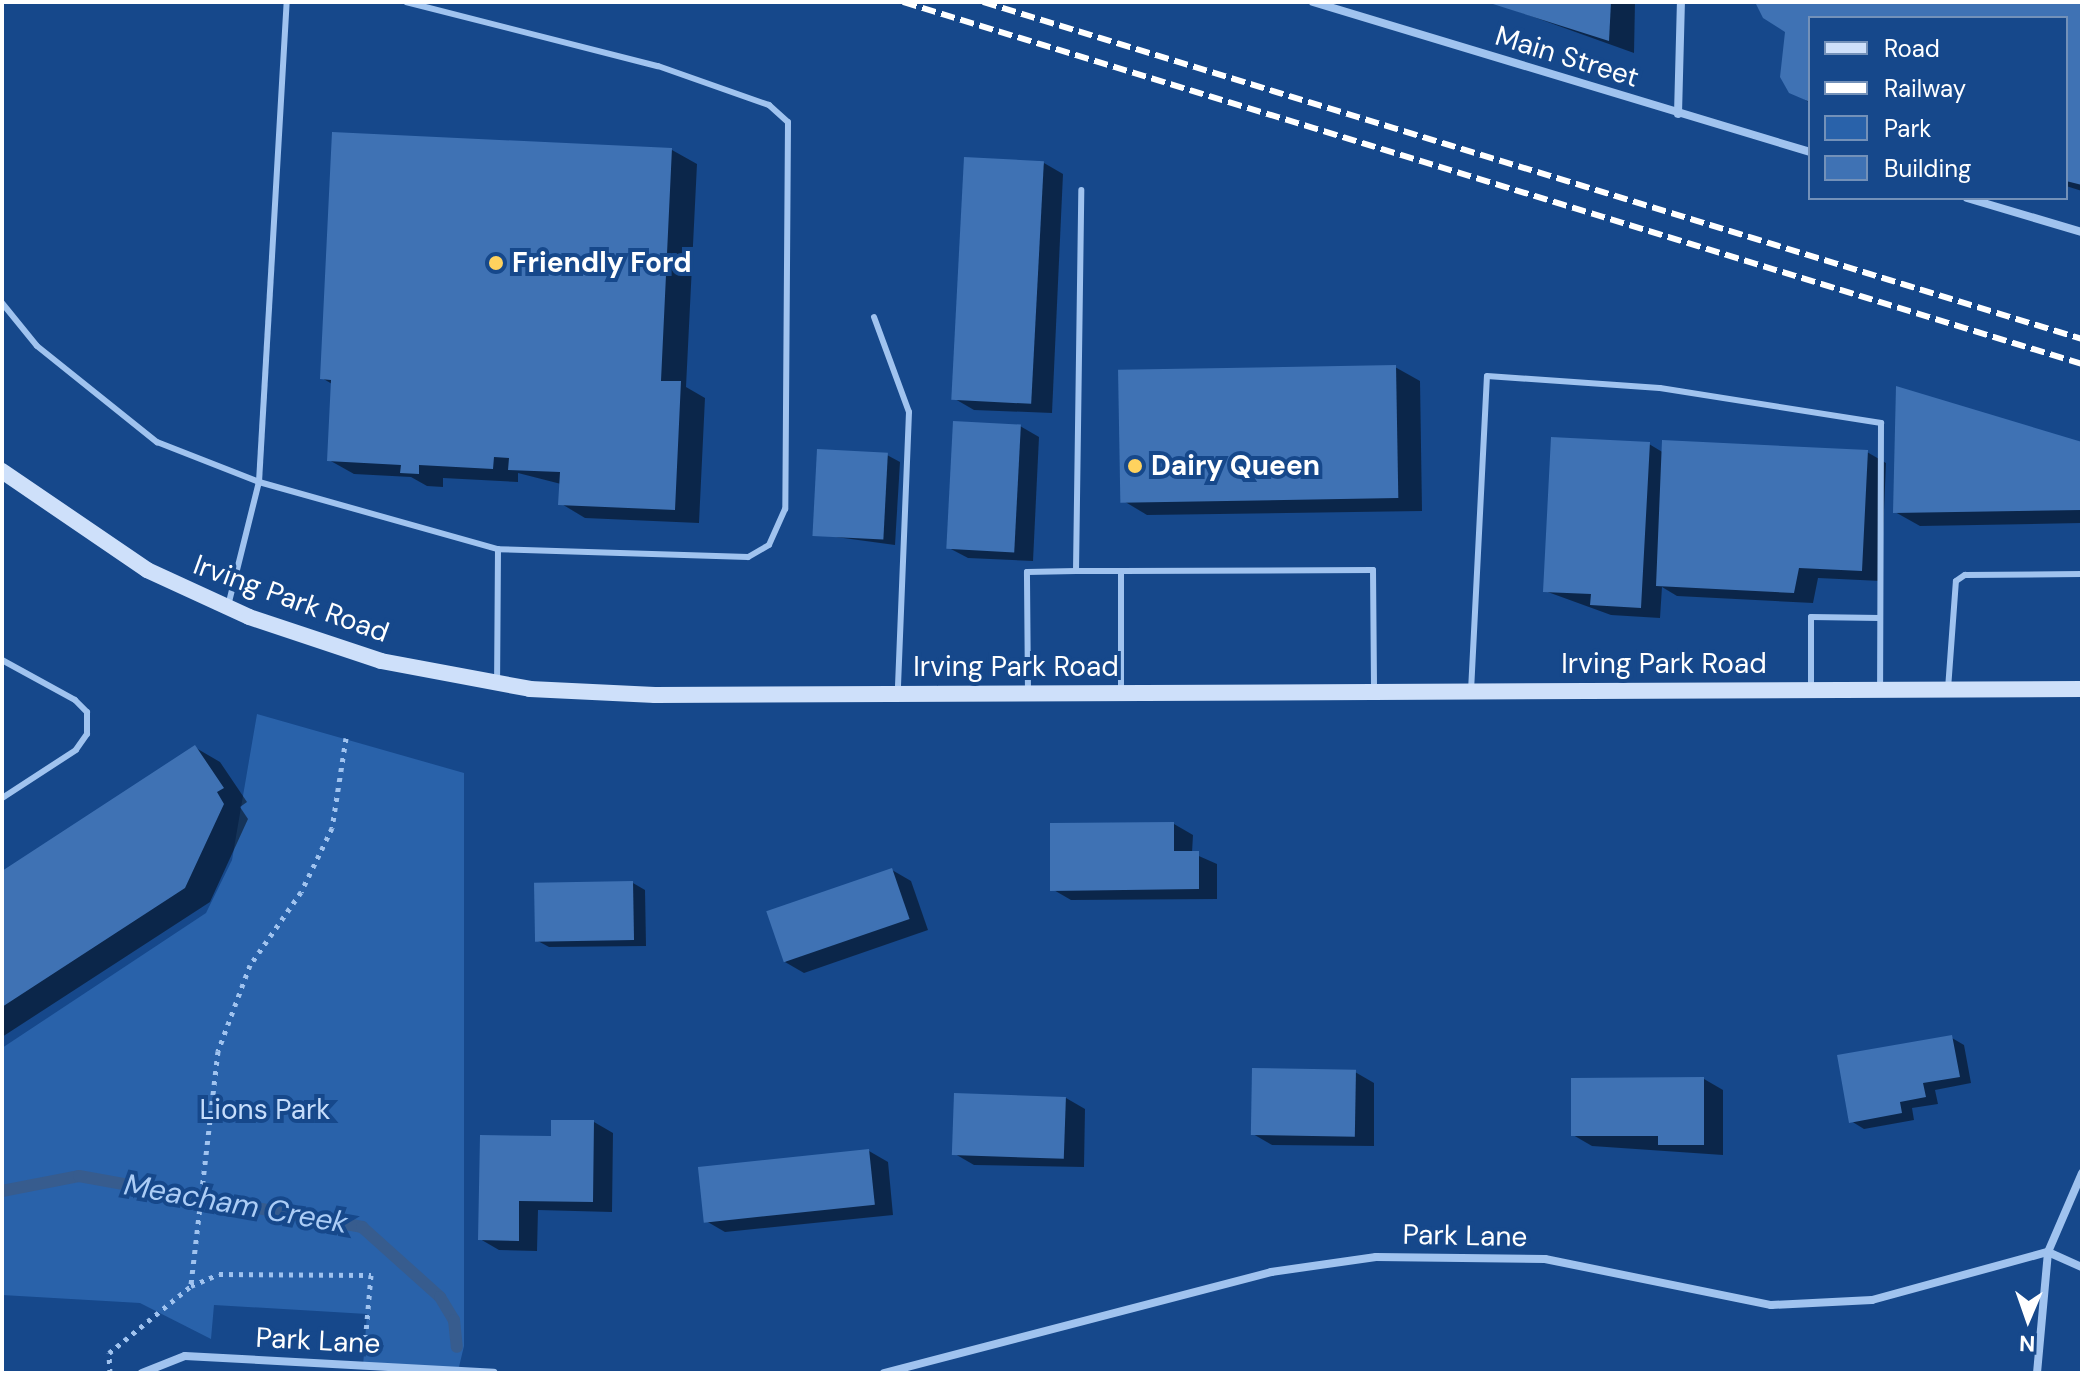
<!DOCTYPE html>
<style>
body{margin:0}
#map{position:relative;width:2084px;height:1375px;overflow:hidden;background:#16488b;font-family:"DM Sans",sans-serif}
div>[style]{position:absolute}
.green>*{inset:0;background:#2962aa}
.shadow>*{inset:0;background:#0007}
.stream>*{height:12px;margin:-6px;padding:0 6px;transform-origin:6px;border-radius:6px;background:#375c8e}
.building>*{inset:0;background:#3f72b4;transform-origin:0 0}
.path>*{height:5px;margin-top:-2.5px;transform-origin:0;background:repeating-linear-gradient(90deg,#a0c3ef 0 4px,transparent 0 10px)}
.lane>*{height:6px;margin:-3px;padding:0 3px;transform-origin:3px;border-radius:3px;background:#a0c3ef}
.street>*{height:8px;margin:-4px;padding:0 4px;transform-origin:4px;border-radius:4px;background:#a0c3ef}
.secondary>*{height:16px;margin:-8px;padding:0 8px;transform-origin:8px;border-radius:8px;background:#cee0fa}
.rail>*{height:6px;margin-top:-3px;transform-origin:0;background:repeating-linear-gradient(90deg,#fff 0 14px,transparent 0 20px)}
.dots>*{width:22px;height:22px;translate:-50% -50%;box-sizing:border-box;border:4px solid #16488b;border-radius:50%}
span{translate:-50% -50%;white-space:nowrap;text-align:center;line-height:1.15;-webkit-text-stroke:8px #16488b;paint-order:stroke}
.street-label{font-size:28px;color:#fff}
.poi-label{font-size:28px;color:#fff;font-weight:700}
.left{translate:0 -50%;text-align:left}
.park-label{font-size:28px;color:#c6ddfb}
.water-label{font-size:30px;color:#accdf6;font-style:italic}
.frame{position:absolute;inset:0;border:4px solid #fff;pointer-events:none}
.legend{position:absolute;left:1808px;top:16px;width:260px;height:184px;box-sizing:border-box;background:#16488b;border:2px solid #7391b9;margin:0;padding:10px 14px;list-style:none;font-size:24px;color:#fff}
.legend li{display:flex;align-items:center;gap:16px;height:40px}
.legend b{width:40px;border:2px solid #7391b9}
.north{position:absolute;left:1988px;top:1279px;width:80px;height:80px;-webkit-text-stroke:6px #16488b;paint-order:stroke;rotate:182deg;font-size:22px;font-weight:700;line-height:32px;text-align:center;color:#fff}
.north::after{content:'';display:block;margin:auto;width:28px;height:36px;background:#fff;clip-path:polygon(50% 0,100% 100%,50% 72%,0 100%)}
</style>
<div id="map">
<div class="green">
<i style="clip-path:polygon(257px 714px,464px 773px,464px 1346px,458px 1371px,363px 1366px,367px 1314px,214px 1305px,211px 1339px,140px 1303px,2px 1295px,2px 1048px,206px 913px,232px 860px)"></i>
</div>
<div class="shadow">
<i style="clip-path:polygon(1635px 2px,1634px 53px,1495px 3px,1495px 2px)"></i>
<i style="clip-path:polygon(1757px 2px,2082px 2px,2082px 191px,2066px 186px,2066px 18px,1810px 18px,1810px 103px,1801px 97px,1787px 31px)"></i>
<i style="clip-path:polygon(672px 150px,697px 164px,686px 387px,705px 398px,699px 523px,585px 518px,560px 503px,561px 484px,518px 473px,518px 482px,443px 478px,443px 487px,427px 486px,411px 477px,354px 474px,329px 460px,332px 384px,322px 378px)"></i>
<i style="clip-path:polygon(1044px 163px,1063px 174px,1052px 413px,974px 410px,955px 399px)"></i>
<i style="clip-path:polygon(1395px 367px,1420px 381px,1422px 511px,1147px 515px,1122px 500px)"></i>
<i style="clip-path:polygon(1020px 426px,1039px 437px,1033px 561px,968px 558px,949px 548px)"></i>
<i style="clip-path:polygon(1649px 444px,1664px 453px,1867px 452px,1886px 463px,1881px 581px,1818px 578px,1813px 603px,1677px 596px,1662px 587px,1660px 618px,1611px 615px,1545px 591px)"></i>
<i style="clip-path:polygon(2082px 445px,2082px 523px,1920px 526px,1895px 512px)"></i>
<i style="clip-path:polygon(887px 455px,900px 462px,895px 545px,814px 534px)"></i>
<i style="clip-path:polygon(196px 748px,220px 762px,247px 802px,240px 807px,248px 819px,210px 902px,2px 1037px,2px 873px)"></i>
<i style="clip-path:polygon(1174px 824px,1193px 835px,1192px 853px,1217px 864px,1217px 899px,1071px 900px,1052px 889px)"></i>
<i style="clip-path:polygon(892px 870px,911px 881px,928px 930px,804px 973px,785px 962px)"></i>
<i style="clip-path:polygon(633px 883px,645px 890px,646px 946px,549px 947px,536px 940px)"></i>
<i style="clip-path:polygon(1952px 1038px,1964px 1045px,1971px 1083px,1935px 1090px,1938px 1104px,1912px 1108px,1914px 1120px,1864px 1129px,1851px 1121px)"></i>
<i style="clip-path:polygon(1355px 1072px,1374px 1083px,1374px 1146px,1272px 1145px,1253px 1134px)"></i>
<i style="clip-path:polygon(1704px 1079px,1723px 1090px,1723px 1155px,1592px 1146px,1573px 1135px)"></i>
<i style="clip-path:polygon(1066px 1098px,1085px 1109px,1084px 1167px,974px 1165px,955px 1154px)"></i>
<i style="clip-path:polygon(594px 1122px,613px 1133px,612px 1212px,538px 1210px,537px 1251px,499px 1250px,480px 1239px,553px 1138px)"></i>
<i style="clip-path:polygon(869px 1151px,888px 1162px,893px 1215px,725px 1232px,706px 1221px)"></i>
</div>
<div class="stream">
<i style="left:2px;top:1191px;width:78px;rotate:-11deg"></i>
<i style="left:79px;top:1176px;width:288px;rotate:10.2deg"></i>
<i style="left:362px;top:1227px;width:105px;rotate:41.9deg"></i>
<i style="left:440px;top:1297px;width:27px;rotate:59deg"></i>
<i style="left:454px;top:1320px;width:27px;rotate:84deg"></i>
</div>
<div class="building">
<i style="clip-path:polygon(1493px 2px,1611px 2px,1609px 41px,1493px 4px)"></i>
<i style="clip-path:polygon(1755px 2px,2082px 2px,2082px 185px,2066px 181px,2066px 18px,1810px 18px,1810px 102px,1789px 93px,1780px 77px,1785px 32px,1763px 18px)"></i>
<i style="clip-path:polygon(332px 132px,672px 148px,661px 381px,681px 381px,675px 510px,558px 505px,560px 472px,508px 470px,509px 458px,494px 457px,493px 469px,419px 465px,419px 474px,400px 473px,401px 465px,327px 461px,331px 380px,320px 379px)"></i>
<i style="left:964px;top:157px;width:80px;height:243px;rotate:3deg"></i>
<i style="left:1396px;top:365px;width:133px;height:278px;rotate:89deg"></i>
<i style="clip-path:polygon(1896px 386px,2082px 442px,2082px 510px,1893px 513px)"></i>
<i style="left:953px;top:421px;width:68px;height:128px;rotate:3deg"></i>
<i style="clip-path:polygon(1551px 437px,1650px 442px,1641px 608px,1590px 605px,1591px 594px,1543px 592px)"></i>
<i style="clip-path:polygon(1662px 440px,1868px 450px,1862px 571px,1799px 568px,1794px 593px,1656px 586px)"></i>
<i style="left:817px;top:449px;width:71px;height:87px;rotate:3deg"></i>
<i style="clip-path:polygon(195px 745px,224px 788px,217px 792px,224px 804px,185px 888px,2px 1007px,2px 871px)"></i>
<i style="clip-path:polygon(1174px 822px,1174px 851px,1199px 851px,1199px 889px,1050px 891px,1050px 823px)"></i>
<i style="left:892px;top:868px;width:54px;height:133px;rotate:71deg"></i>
<i style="left:633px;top:881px;width:59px;height:99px;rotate:89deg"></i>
<i style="clip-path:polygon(1952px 1035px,1960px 1077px,1923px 1083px,1926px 1097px,1900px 1102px,1902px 1113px,1849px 1123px,1837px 1055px)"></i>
<i style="left:1252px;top:1068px;width:104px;height:67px;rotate:1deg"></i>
<i style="clip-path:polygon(1704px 1077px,1704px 1145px,1658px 1145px,1658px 1136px,1571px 1136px,1571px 1078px)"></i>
<i style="left:954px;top:1093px;width:112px;height:62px;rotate:2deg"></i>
<i style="clip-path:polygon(551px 1120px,594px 1120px,593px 1202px,519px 1201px,519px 1241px,478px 1240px,480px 1135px,551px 1136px)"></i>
<i style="left:869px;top:1149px;width:56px;height:172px;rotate:84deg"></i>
</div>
<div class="path">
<i style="left:346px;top:738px;width:91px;rotate:98.8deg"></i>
<i style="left:332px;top:828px;width:71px;rotate:115.8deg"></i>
<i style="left:301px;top:892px;width:89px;rotate:124.9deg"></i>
<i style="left:250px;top:965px;width:92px;rotate:110.4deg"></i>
<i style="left:218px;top:1051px;width:237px;rotate:96.6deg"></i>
<i style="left:191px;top:1286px;width:30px;rotate:-23deg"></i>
<i style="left:219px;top:1274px;width:152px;rotate:0.4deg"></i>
<i style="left:371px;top:1275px;width:69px;rotate:95deg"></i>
<i style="left:110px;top:1373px;width:20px;rotate:-93deg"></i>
<i style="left:109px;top:1353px;width:106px;rotate:-39.3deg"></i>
</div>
<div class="lane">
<i style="left:406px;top:2px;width:260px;rotate:14.3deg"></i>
<i style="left:658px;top:66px;width:118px;rotate:19.4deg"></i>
<i style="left:769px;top:105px;width:25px;rotate:42deg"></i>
<i style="left:788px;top:122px;width:387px;rotate:90.4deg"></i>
<i style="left:785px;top:509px;width:39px;rotate:114deg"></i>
<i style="left:769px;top:545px;width:24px;rotate:150deg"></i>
<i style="left:748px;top:557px;width:250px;rotate:-178.2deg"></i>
<i style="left:2px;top:303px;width:55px;rotate:50.9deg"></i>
<i style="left:37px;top:346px;width:154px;rotate:38.7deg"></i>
<i style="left:157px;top:442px;width:110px;rotate:21.4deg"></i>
<i style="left:259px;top:482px;width:248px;rotate:15.7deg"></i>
<i style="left:498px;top:549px;width:133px;rotate:90.4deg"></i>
<i style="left:874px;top:317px;width:101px;rotate:69.8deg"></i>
<i style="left:909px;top:412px;width:278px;rotate:92.3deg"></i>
<i style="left:1076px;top:571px;width:45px"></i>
<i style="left:1121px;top:571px;width:122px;rotate:90deg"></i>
<i style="left:1121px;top:571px;width:252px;rotate:-0.2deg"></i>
<i style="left:1373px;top:570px;width:120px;rotate:89.5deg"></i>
<i style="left:228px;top:606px;width:128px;rotate:-76deg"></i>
<i style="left:259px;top:482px;width:481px;rotate:-86.7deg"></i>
<i style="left:2px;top:660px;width:83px;rotate:28.7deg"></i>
<i style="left:75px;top:700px;width:17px;rotate:45deg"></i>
<i style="left:87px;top:712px;width:22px;rotate:90deg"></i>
<i style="left:87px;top:734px;width:19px;rotate:125deg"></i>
<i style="left:76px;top:750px;width:88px;rotate:147deg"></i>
<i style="left:1811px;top:688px;width:71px;rotate:-90deg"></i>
<i style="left:1811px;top:617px;width:69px;rotate:0.8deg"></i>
<i style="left:1948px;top:689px;width:108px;rotate:-85.8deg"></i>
<i style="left:1956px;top:581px;width:11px;rotate:-34deg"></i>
<i style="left:1965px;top:575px;width:117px;rotate:-0.5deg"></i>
<i style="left:1471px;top:691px;width:315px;rotate:-87.1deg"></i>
<i style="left:1487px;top:376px;width:173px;rotate:4deg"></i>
<i style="left:1660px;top:388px;width:224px;rotate:9deg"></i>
<i style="left:1881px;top:423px;width:264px;rotate:90.2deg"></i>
<i style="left:1028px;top:693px;width:121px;rotate:-90.5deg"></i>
<i style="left:1027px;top:572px;width:49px;rotate:-1.2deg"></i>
<i style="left:1076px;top:571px;width:381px;rotate:-89.2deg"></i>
</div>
<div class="street">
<i style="left:1313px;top:2px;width:519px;rotate:16.79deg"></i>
<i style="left:1678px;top:114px;width:112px;rotate:-88.5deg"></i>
<i style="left:1967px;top:198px;width:120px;rotate:16.5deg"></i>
<i style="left:2048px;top:1252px;width:37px;rotate:24deg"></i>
<i style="left:142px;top:1373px;width:46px;rotate:-21.6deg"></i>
<i style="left:185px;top:1356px;width:309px;rotate:3.1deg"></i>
<i style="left:884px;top:1373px;width:400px;rotate:-14.6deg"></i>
<i style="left:1271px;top:1272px;width:106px;rotate:-8.1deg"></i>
<i style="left:1376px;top:1257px;width:169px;rotate:0.7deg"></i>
<i style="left:1545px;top:1259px;width:231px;rotate:11.5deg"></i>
<i style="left:1771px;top:1305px;width:101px;rotate:-2.8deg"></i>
<i style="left:1872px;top:1300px;width:182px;rotate:-15.3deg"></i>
<i style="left:2037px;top:1373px;width:121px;rotate:-84.8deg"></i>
<i style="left:2048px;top:1252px;width:86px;rotate:-66.7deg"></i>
</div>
<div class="secondary">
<i style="left:2px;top:471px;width:176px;rotate:34.3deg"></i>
<i style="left:147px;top:570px;width:112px;rotate:24.7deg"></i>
<i style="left:249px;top:617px;width:139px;rotate:18.4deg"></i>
<i style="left:381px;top:661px;width:152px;rotate:10.6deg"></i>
<i style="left:530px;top:689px;width:125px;rotate:2.7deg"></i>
<i style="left:655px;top:695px;width:1427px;rotate:-0.24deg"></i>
</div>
<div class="rail">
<i style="left:903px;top:2px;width:1233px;rotate:17.07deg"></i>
<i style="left:983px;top:2px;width:1150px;rotate:17.05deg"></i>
</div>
<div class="dots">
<i style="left:496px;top:263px;background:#ffd25e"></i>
<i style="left:1135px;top:466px;background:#ffd25e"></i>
</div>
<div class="street-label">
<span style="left:1567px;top:57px;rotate:17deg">Main Street</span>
<span style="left:291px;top:599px;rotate:20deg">Irving Park Road</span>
<span style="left:1664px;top:664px">Irving Park Road</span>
<span style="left:1016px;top:667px">Irving Park Road</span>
<span style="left:1465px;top:1236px;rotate:1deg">Park Lane</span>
<span style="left:318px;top:1341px;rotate:3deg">Park Lane</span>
</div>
<div class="poi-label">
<span class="left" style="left:512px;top:263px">Friendly Ford</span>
<span class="left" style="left:1151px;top:466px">Dairy Queen</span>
</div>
<div class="park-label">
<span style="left:265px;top:1110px">Lions Park</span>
</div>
<div class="water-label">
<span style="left:236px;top:1204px;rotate:10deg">Meacham Creek</span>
</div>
<div class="frame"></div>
<ul class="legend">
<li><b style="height:10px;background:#cee0fa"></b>Road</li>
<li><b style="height:10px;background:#fff"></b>Railway</li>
<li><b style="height:22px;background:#2962aa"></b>Park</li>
<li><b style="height:22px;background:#3f72b4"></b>Building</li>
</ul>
<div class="north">N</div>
</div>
